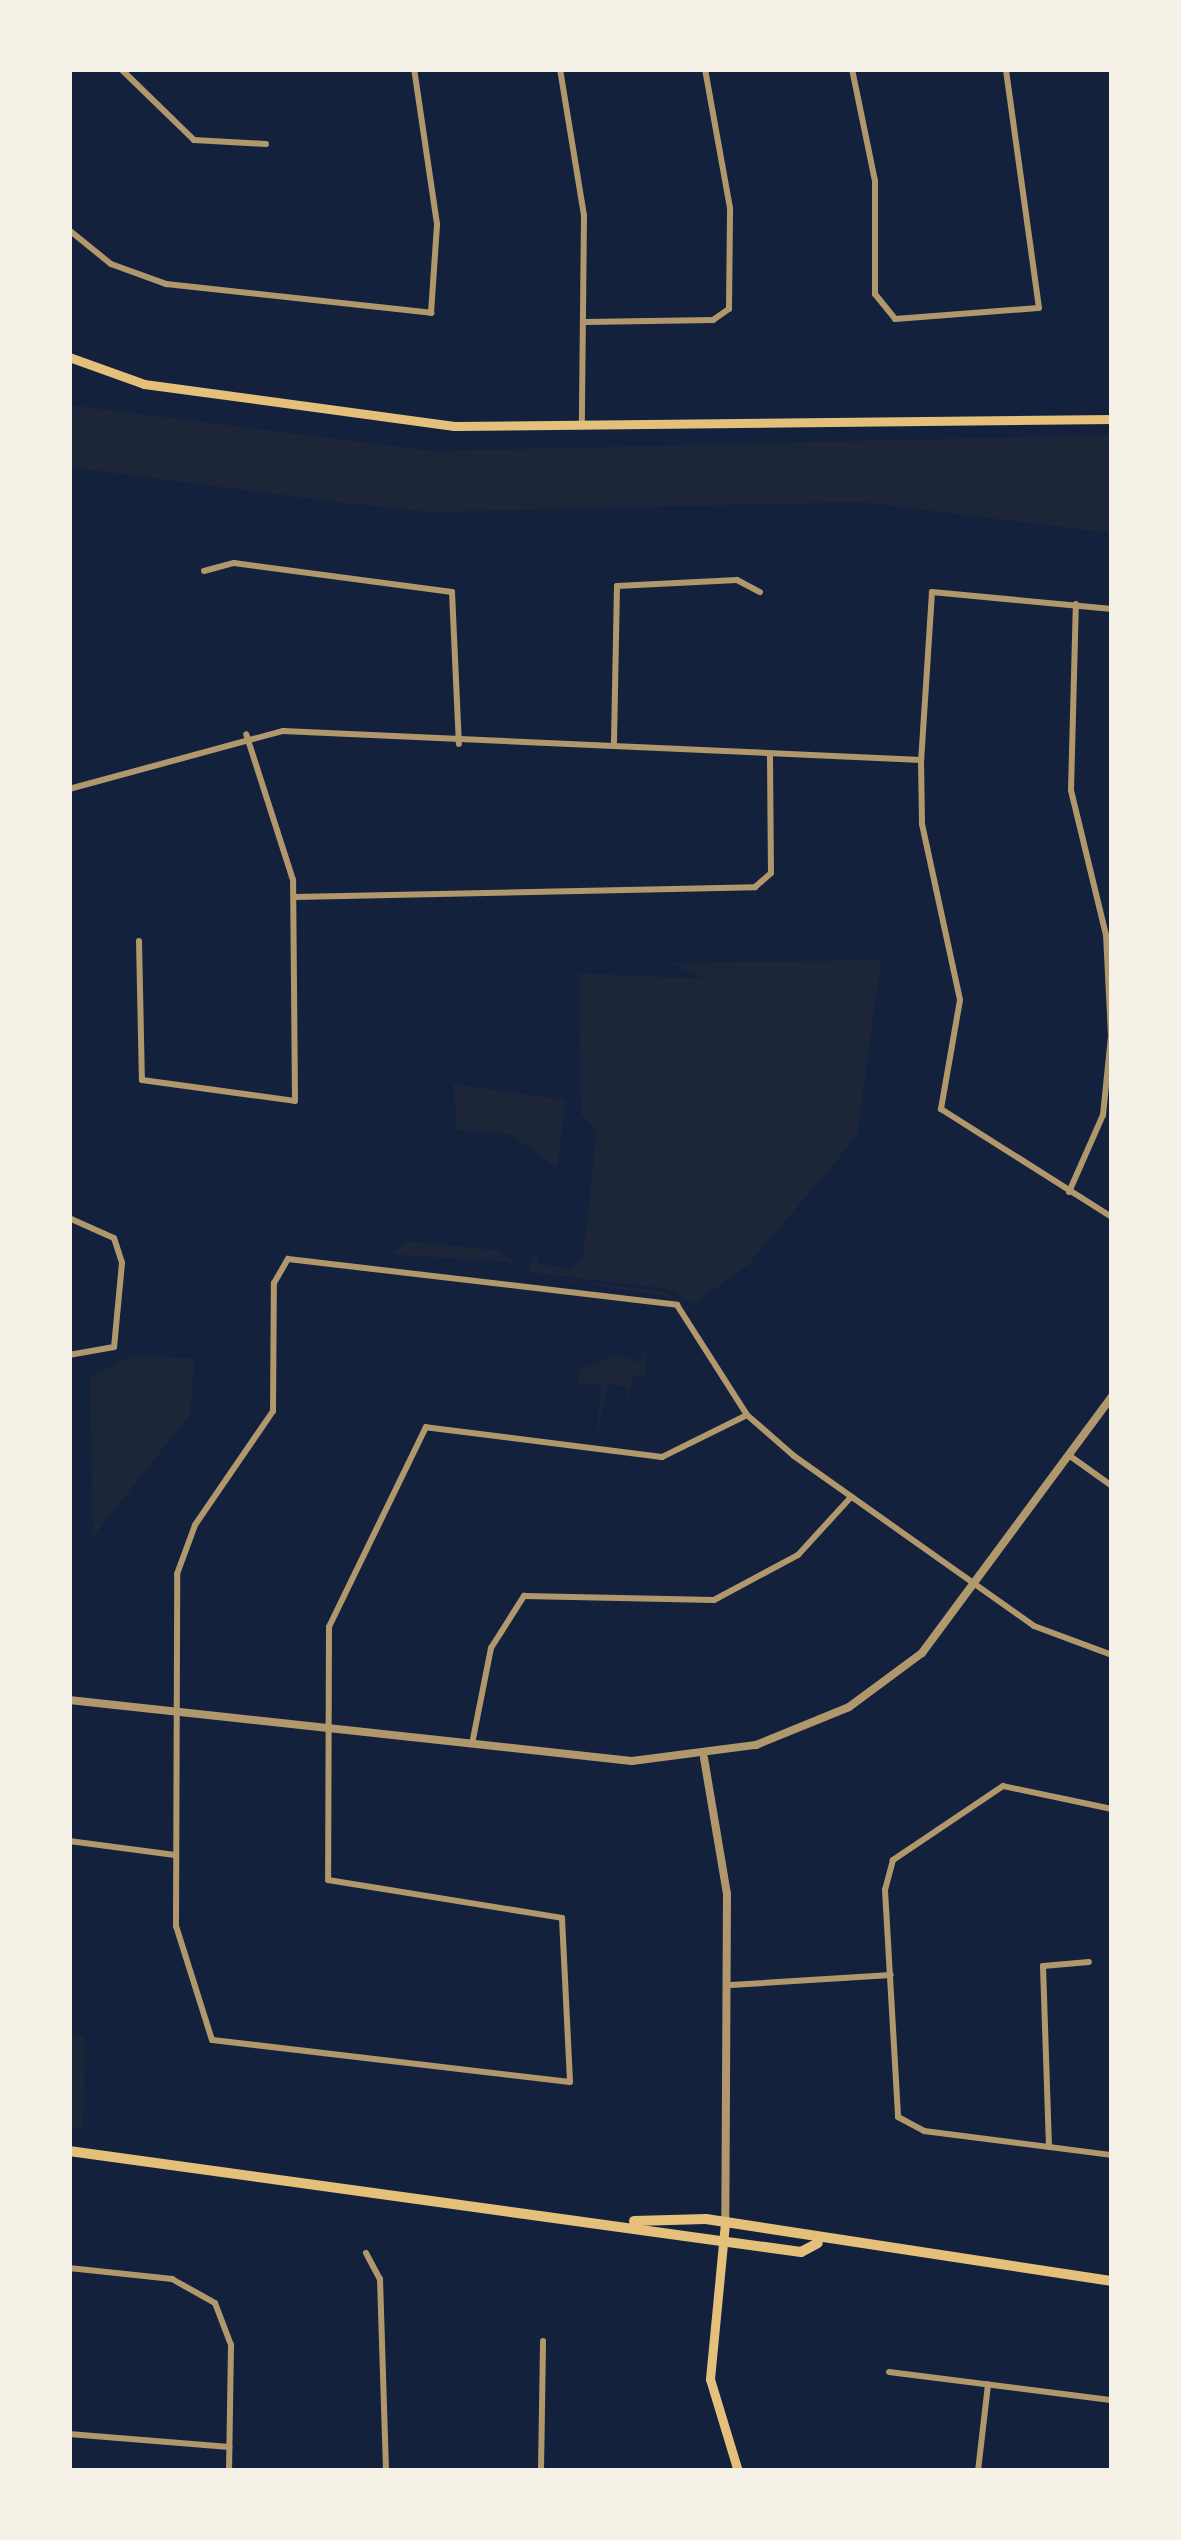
<!DOCTYPE html>
<style>
body{margin:0}
#map{position:relative;width:1181px;height:2540px;overflow:hidden;background:#14213d;font-family:"Nunito Sans",sans-serif}
div>[style]{position:absolute}
.green>*{inset:0;background:#1d2539}
.minor>*{height:6px;margin:-3px;padding:0 3px;transform-origin:3px;border-radius:3px;background:#b1986c}
.tertiary>*{height:8px;margin:-4px;padding:0 4px;transform-origin:4px;border-radius:4px;background:#b1986c}
.secondary>*{height:9px;margin:-4.5px;padding:0 4.5px;transform-origin:4.5px;border-radius:4.5px;background:#e5c07b}
.primary>*{height:10px;margin:-5px;padding:0 5px;transform-origin:5px;border-radius:5px;background:#e5c07b}
span{translate:-50% -50%;white-space:nowrap;text-align:center;line-height:1.15;-webkit-text-stroke:12px #f6f1e7;paint-order:stroke}
.frame{position:absolute;inset:0;border:72px solid #f6f1e7;pointer-events:none}
</style>
<div id="map">
<div class="green">
<i style="clip-path:polygon(69px 405px,433px 451px,1112px 435px,1112px 533px,860px 502px,432px 512px,344px 503px,69px 467px)"></i>
<i style="clip-path:polygon(881px 960px,857px 1136px,748px 1265px,693px 1304px,668px 1289px,528px 1272px,535px 1251px,539px 1264px,571px 1268px,583px 1257px,597px 1129px,581px 1116px,579px 973px,704px 979px,671px 963px)"></i>
<i style="clip-path:polygon(453px 1084px,566px 1100px,557px 1168px,510px 1134px,457px 1130px)"></i>
<i style="clip-path:polygon(408px 1241px,495px 1250px,518px 1263px,388px 1254px)"></i>
<i style="clip-path:polygon(530px 1275px,667px 1292px,704px 1320px,665px 1296px)"></i>
<i style="clip-path:polygon(647px 1334px,645px 1377px,633px 1376px,628px 1407px,627px 1387px,608px 1384px,596px 1441px,601px 1384px,578px 1384px,580px 1370px,617px 1354px,642px 1363px)"></i>
<i style="clip-path:polygon(132px 1356px,194px 1358px,190px 1415px,93px 1537px,90px 1378px)"></i>
<i style="clip-path:polygon(69px 2036px,85px 2037px,83px 2129px,69px 2127px)"></i>
</div>
<div class="minor">
<i style="left:121px;top:69px;width:102px;rotate:44.2deg"></i>
<i style="left:194px;top:140px;width:72px;rotate:3.2deg"></i>
<i style="left:560px;top:69px;width:149px;rotate:80.7deg"></i>
<i style="left:584px;top:216px;width:207px;rotate:90.6deg"></i>
<i style="left:852px;top:69px;width:114px;rotate:78.4deg"></i>
<i style="left:875px;top:181px;width:113px;rotate:90deg"></i>
<i style="left:875px;top:294px;width:32px;rotate:51deg"></i>
<i style="left:895px;top:319px;width:144px;rotate:-4.4deg"></i>
<i style="left:1039px;top:308px;width:241px;rotate:-97.9deg"></i>
<i style="left:69px;top:230px;width:54px;rotate:39deg"></i>
<i style="left:111px;top:264px;width:59px;rotate:20deg"></i>
<i style="left:166px;top:284px;width:267px;rotate:6.2deg"></i>
<i style="left:431px;top:313px;width:89px;rotate:-86.1deg"></i>
<i style="left:437px;top:224px;width:157px;rotate:-98.4deg"></i>
<i style="left:585px;top:322px;width:128px;rotate:-0.9deg"></i>
<i style="left:713px;top:320px;width:19px;rotate:-35deg"></i>
<i style="left:729px;top:309px;width:101px;rotate:-89.4deg"></i>
<i style="left:730px;top:208px;width:141px;rotate:-100.2deg"></i>
<i style="left:204px;top:571px;width:31px;rotate:-15deg"></i>
<i style="left:234px;top:563px;width:220px;rotate:7.6deg"></i>
<i style="left:452px;top:592px;width:152px;rotate:87.4deg"></i>
<i style="left:1112px;top:609px;width:181px;rotate:-174.6deg"></i>
<i style="left:932px;top:592px;width:168px;rotate:93.7deg"></i>
<i style="left:921px;top:760px;width:64px;rotate:89.1deg"></i>
<i style="left:922px;top:824px;width:180px;rotate:77.8deg"></i>
<i style="left:960px;top:1000px;width:111px;rotate:99.9deg"></i>
<i style="left:941px;top:1109px;width:202px;rotate:32.3deg"></i>
<i style="left:614px;top:742px;width:156px;rotate:-88.9deg"></i>
<i style="left:617px;top:586px;width:120px;rotate:-2.9deg"></i>
<i style="left:737px;top:580px;width:26px;rotate:28deg"></i>
<i style="left:69px;top:789px;width:222px;rotate:-15.2deg"></i>
<i style="left:283px;top:731px;width:639px;rotate:2.6deg"></i>
<i style="left:295px;top:897px;width:460px;rotate:-1.2deg"></i>
<i style="left:755px;top:887px;width:21px;rotate:-41deg"></i>
<i style="left:771px;top:873px;width:117px;rotate:-90.5deg"></i>
<i style="left:139px;top:941px;width:139px;rotate:88.8deg"></i>
<i style="left:142px;top:1080px;width:154px;rotate:7.8deg"></i>
<i style="left:295px;top:1101px;width:221px;rotate:-90.5deg"></i>
<i style="left:293px;top:880px;width:153px;rotate:-107.8deg"></i>
<i style="left:1069px;top:1192px;width:84px;rotate:-66.2deg"></i>
<i style="left:1103px;top:1115px;width:79px;rotate:-84.2deg"></i>
<i style="left:1111px;top:1036px;width:101px;rotate:-92.8deg"></i>
<i style="left:1106px;top:935px;width:149px;rotate:-103.6deg"></i>
<i style="left:1071px;top:790px;width:186px;rotate:-88.5deg"></i>
<i style="left:69px;top:1218px;width:49px;rotate:24deg"></i>
<i style="left:114px;top:1238px;width:26px;rotate:72deg"></i>
<i style="left:122px;top:1263px;width:84px;rotate:95.4deg"></i>
<i style="left:114px;top:1347px;width:46px;rotate:169.9deg"></i>
<i style="left:747px;top:1415px;width:95px;rotate:153.7deg"></i>
<i style="left:662px;top:1457px;width:238px;rotate:-172.8deg"></i>
<i style="left:426px;top:1427px;width:222px;rotate:115.9deg"></i>
<i style="left:329px;top:1627px;width:253px;rotate:90.2deg"></i>
<i style="left:328px;top:1880px;width:237px;rotate:9.2deg"></i>
<i style="left:562px;top:1918px;width:164px;rotate:87.2deg"></i>
<i style="left:570px;top:2082px;width:360px;rotate:-173.3deg"></i>
<i style="left:212px;top:2040px;width:120px;rotate:-107.5deg"></i>
<i style="left:176px;top:1926px;width:352px;rotate:-89.8deg"></i>
<i style="left:177px;top:1574px;width:52px;rotate:-69.8deg"></i>
<i style="left:195px;top:1525px;width:138px;rotate:-55.6deg"></i>
<i style="left:273px;top:1411px;width:128px;rotate:-89.6deg"></i>
<i style="left:274px;top:1283px;width:28px;rotate:-60deg"></i>
<i style="left:288px;top:1259px;width:392px;rotate:6.7deg"></i>
<i style="left:677px;top:1305px;width:130px;rotate:57.5deg"></i>
<i style="left:747px;top:1415px;width:62px;rotate:41.1deg"></i>
<i style="left:794px;top:1456px;width:294px;rotate:35.3deg"></i>
<i style="left:1034px;top:1626px;width:83px;rotate:20.4deg"></i>
<i style="left:1070px;top:1456px;width:52px;rotate:35.5deg"></i>
<i style="left:473px;top:1739px;width:93px;rotate:-78.8deg"></i>
<i style="left:491px;top:1648px;width:62px;rotate:-57.6deg"></i>
<i style="left:524px;top:1596px;width:190px;rotate:1.2deg"></i>
<i style="left:714px;top:1600px;width:95px;rotate:-28.2deg"></i>
<i style="left:798px;top:1555px;width:79px;rotate:-47.6deg"></i>
<i style="left:1112px;top:1809px;width:111px;rotate:-168.1deg"></i>
<i style="left:1003px;top:1786px;width:133px;rotate:146.1deg"></i>
<i style="left:893px;top:1860px;width:31px;rotate:105deg"></i>
<i style="left:885px;top:1890px;width:227px;rotate:86.7deg"></i>
<i style="left:898px;top:2117px;width:30px;rotate:28deg"></i>
<i style="left:924px;top:2131px;width:190px;rotate:7.3deg"></i>
<i style="left:69px;top:1841px;width:107px;rotate:7.5deg"></i>
<i style="left:731px;top:1985px;width:160px;rotate:-3.6deg"></i>
<i style="left:1049px;top:2147px;width:181px;rotate:-91.9deg"></i>
<i style="left:1043px;top:1966px;width:46px;rotate:-5deg"></i>
<i style="left:366px;top:2253px;width:30px;rotate:62deg"></i>
<i style="left:380px;top:2279px;width:192px;rotate:88.2deg"></i>
<i style="left:69px;top:2268px;width:104px;rotate:6.1deg"></i>
<i style="left:172px;top:2279px;width:49px;rotate:29.2deg"></i>
<i style="left:215px;top:2303px;width:45px;rotate:69.1deg"></i>
<i style="left:231px;top:2345px;width:126px;rotate:90.9deg"></i>
<i style="left:889px;top:2372px;width:225px;rotate:7.2deg"></i>
<i style="left:69px;top:2434px;width:161px;rotate:4.6deg"></i>
<i style="left:541px;top:2471px;width:130px;rotate:-89.1deg"></i>
<i style="left:978px;top:2471px;width:87px;rotate:-83.4deg"></i>
</div>
<div class="tertiary">
<i style="left:69px;top:1700px;width:566px;rotate:6.18deg"></i>
<i style="left:632px;top:1761px;width:125px;rotate:-7.4deg"></i>
<i style="left:756px;top:1745px;width:100px;rotate:-22.2deg"></i>
<i style="left:849px;top:1707px;width:91px;rotate:-36.5deg"></i>
<i style="left:922px;top:1653px;width:320px;rotate:-53.5deg"></i>
<i style="left:704px;top:1758px;width:138px;rotate:80.4deg"></i>
<i style="left:727px;top:1894px;width:328px;rotate:90.3deg"></i>
</div>
<div class="secondary">
<i style="left:69px;top:357px;width:80px;rotate:19.8deg"></i>
<i style="left:144px;top:384px;width:313px;rotate:7.7deg"></i>
<i style="left:454px;top:426px;width:658px;rotate:-0.61deg"></i>
<i style="left:725px;top:2223px;width:157px;rotate:95.5deg"></i>
<i style="left:710px;top:2379px;width:96px;rotate:73.1deg"></i>
</div>
<div class="primary">
<i style="left:69px;top:2151px;width:739px;rotate:7.86deg"></i>
<i style="left:801px;top:2252px;width:19px;rotate:-28deg"></i>
<i style="left:634px;top:2221px;width:72px;rotate:-1.6deg"></i>
<i style="left:706px;top:2219px;width:411px;rotate:8.7deg"></i>
</div>
<div class="frame"></div>
</div>
